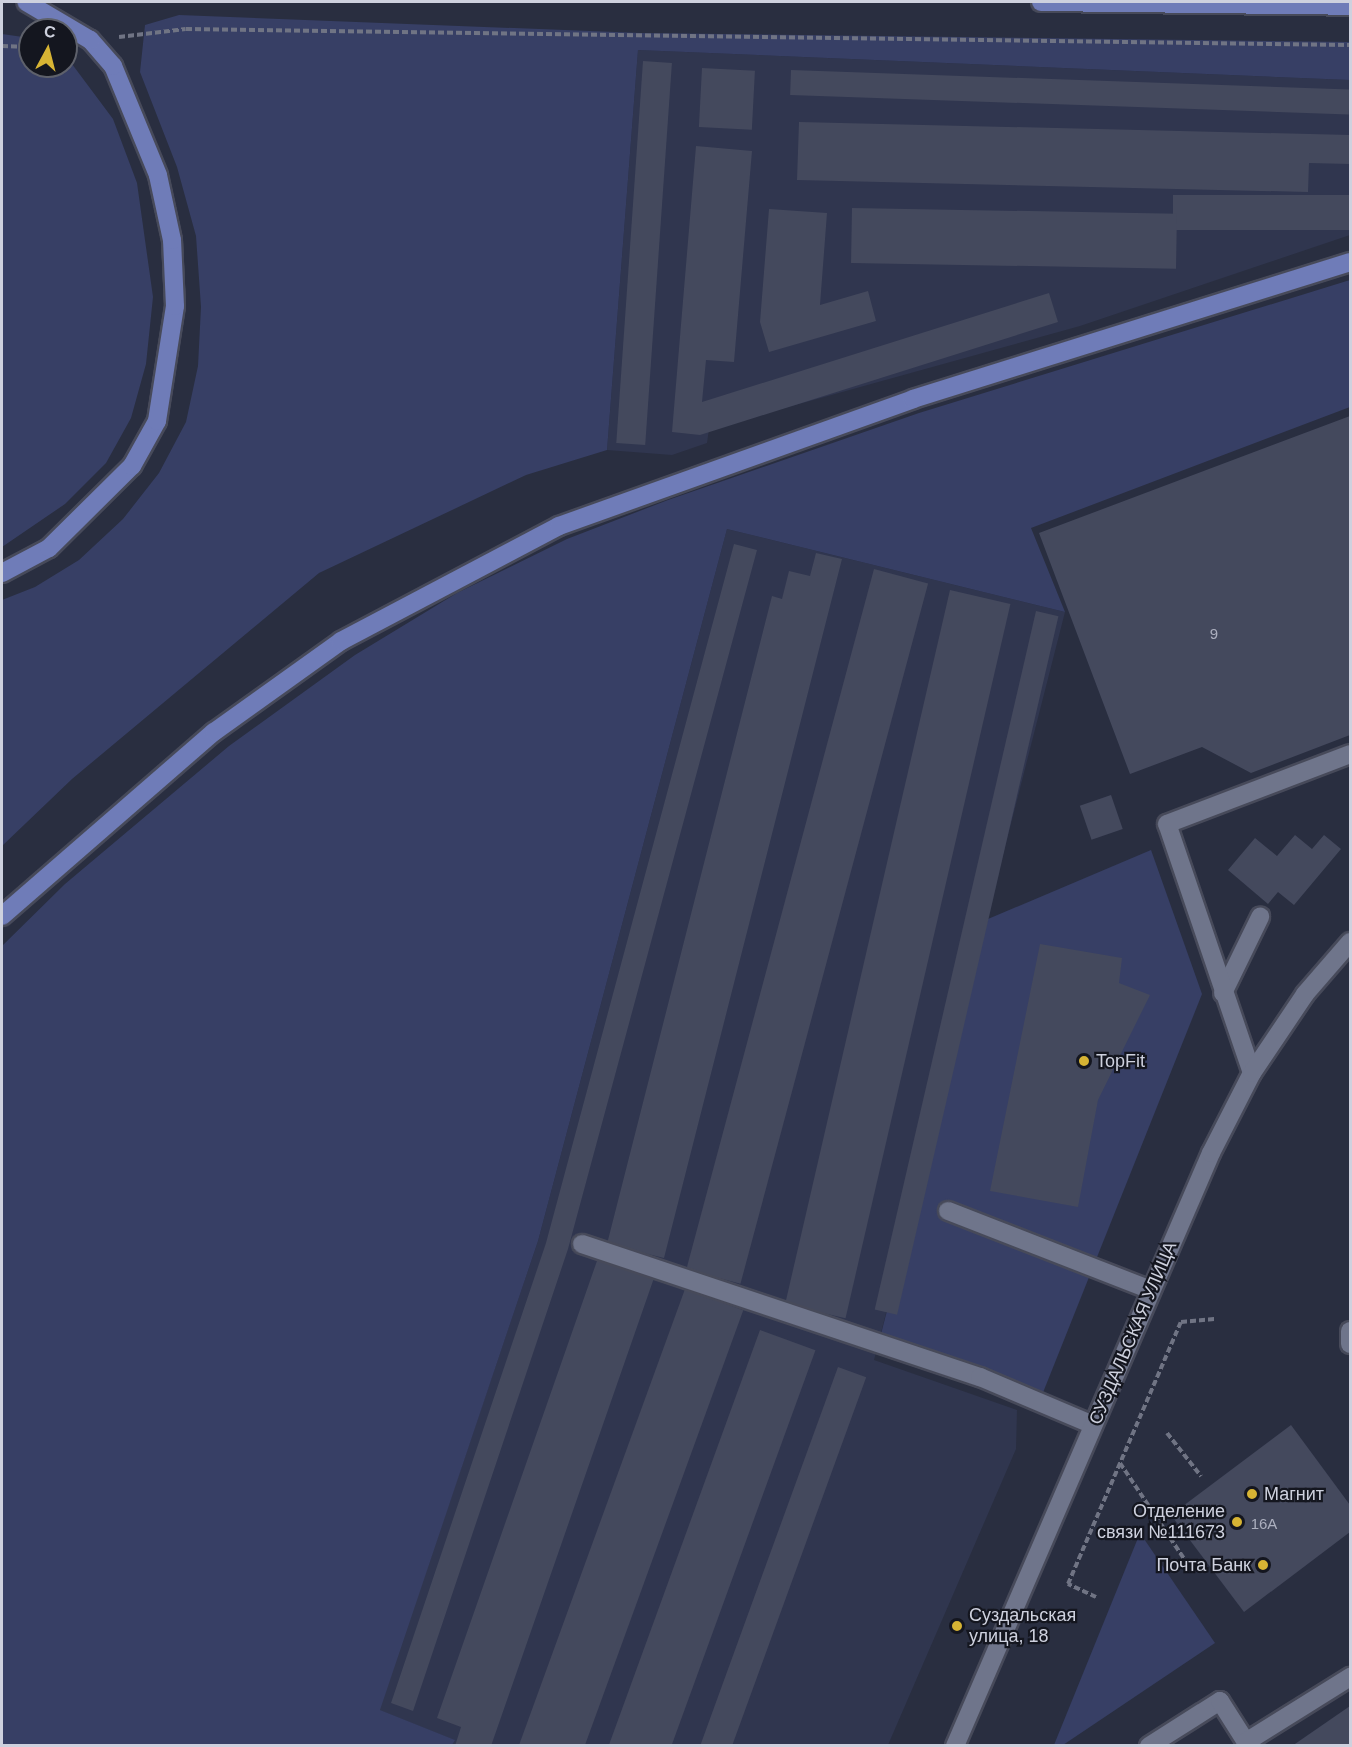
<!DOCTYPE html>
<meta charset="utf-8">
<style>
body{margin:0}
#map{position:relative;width:1352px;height:1747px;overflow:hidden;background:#292e40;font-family:Helvetica,sans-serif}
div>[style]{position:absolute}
.built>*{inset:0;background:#30364f}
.green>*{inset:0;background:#373f65}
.building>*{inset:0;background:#44495d;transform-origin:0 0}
.path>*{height:4px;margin-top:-2px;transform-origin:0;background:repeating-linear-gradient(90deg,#707484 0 6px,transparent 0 9px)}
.roads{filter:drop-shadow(2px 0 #474a5a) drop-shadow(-2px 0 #474a5a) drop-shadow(0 2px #474a5a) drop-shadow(0 -2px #474a5a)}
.minor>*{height:18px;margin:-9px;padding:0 9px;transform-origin:9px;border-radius:9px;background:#6f758b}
.major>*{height:18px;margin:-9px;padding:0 9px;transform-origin:9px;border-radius:9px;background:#6f7cb8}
.dots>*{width:16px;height:16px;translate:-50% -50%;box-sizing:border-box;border:3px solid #14161f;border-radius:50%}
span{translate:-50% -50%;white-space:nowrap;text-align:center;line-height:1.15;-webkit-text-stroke:4.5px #14161f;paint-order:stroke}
.number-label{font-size:15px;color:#acafbe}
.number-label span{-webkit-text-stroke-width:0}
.poi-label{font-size:18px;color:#ced1de}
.left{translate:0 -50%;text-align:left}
.right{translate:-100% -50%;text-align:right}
.street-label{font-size:18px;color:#ced1de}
.frame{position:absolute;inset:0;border:3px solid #ced1de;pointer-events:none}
.north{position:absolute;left:18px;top:18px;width:60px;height:60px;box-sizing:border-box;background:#14161f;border:2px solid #5e616b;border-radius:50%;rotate:7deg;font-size:16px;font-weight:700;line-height:24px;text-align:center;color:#ced1de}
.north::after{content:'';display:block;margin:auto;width:21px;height:27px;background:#d7b434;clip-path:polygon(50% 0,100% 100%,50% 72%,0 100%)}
</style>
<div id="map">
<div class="built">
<i style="clip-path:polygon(638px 50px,1350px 80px,1350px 235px,1080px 326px,709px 429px,707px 443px,672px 455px,607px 450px)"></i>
<i style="clip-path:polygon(727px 529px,1065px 612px,874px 1360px,1017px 1410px,1016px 1449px,888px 1745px,452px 1745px,454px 1740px,379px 1710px,538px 1241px)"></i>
</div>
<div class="green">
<i style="clip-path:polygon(179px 15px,641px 33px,1350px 42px,1350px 80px,638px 50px,607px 450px,526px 475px,319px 573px,72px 779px,2px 846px,2px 600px,35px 587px,79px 560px,123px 519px,159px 473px,186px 422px,198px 366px,201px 307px,196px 236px,177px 167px,140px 72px,145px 25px)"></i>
<i style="clip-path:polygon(2px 34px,30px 38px,30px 66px,66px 66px,66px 56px,113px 119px,137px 183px,153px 297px,146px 364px,131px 418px,106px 463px,65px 504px,2px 547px)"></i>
<i style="clip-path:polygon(1350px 280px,1350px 407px,1031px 528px,1065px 612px,727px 529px,538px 1241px,380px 1710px,455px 1740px,452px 1745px,2px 1745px,2px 946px,65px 884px,229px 746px,355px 655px,457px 593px,567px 539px,668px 500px,919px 413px)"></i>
<i style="clip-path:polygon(1151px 850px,1202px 994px,1042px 1395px,881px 1334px,988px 919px)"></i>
<i style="clip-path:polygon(1140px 1533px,1215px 1643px,1063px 1745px,1054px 1745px)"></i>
</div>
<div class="building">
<i style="left:643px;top:61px;width:29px;height:383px;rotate:4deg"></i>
<i style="left:702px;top:68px;width:53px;height:59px;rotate:3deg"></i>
<i style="left:791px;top:70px;width:559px;height:25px;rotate:2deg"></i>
<i style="clip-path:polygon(799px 122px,1350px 135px,1350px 164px,1309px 163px,1308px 192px,797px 180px)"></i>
<i style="clip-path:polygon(696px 146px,752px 151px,734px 362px,706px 360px,702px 402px,1049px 293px,1058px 322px,700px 435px,672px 432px)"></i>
<i style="left:1350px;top:195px;width:35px;height:177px;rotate:90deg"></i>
<i style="left:852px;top:208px;width:325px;height:55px;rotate:1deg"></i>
<i style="clip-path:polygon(769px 209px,827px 213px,820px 305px,868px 291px,876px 321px,769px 352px,760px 322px)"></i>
<i style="clip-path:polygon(1350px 416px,1350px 735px,1251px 773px,1202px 747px,1130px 774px,1039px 533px)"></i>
<i style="clip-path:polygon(734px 544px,757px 550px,568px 1249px,413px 1711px,391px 1703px,546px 1243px)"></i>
<i style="clip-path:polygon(816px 553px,842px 559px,664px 1258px,607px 1244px,772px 596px,782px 599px,789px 571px,810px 576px)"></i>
<i style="left:874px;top:569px;width:56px;height:725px;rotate:15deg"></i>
<i style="left:950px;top:590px;width:62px;height:733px;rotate:13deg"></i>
<i style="left:1036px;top:611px;width:23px;height:717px;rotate:13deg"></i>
<i style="left:1111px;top:795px;width:36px;height:33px;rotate:71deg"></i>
<i style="clip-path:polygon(1295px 835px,1312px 849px,1324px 835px,1341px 849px,1294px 905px,1278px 892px,1268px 904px,1228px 870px,1255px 838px,1277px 856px)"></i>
<i style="clip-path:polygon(1040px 944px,1122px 958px,1119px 983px,1150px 995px,1098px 1100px,1078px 1207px,990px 1191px)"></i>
<i style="clip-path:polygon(598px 1258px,654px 1278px,491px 1746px,455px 1746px,461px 1727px,437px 1718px)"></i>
<i style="left:685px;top:1289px;width:62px;height:487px;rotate:20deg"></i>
<i style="left:760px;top:1330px;width:59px;height:443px;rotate:20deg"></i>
<i style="left:838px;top:1367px;width:30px;height:404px;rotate:20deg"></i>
<i style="clip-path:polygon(1291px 1425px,1350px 1505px,1350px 1532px,1244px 1612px,1171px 1515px)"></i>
<i style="clip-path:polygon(1350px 1706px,1350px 1746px,1292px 1746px)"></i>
</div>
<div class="path">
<i style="left:119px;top:37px;width:67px;rotate:-6.8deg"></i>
<i style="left:186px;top:29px;width:1164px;rotate:0.79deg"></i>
<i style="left:2px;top:46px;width:28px;rotate:2deg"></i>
<i style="left:1167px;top:1433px;width:55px;rotate:51.7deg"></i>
<i style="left:1120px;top:1463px;width:124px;rotate:56.2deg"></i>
<i style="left:1096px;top:1597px;width:31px;rotate:-155deg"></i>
<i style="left:1068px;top:1584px;width:285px;rotate:-66.7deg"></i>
<i style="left:1181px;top:1322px;width:36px;rotate:-5deg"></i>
</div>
<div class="roads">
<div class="minor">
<i style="left:1223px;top:993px;width:85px;rotate:-64deg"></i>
<i style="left:1252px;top:1073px;width:263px;rotate:-108.8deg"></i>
<i style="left:1167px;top:824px;width:196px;rotate:-20.9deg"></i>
<i style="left:948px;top:1211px;width:218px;rotate:21.3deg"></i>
<i style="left:582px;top:1244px;width:420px;rotate:18.5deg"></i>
<i style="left:980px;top:1377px;width:123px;rotate:23deg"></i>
<i style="left:1350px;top:1331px;width:13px;rotate:90deg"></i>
<i style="left:955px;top:1746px;width:646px;rotate:-66.65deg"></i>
<i style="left:1211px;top:1153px;width:90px;rotate:-62.9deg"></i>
<i style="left:1252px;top:1073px;width:95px;rotate:-56.1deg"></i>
<i style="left:1305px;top:994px;width:69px;rotate:-49.1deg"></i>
<i style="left:1149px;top:1746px;width:84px;rotate:-32.4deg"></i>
<i style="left:1220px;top:1701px;width:49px;rotate:57.6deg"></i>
<i style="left:1246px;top:1742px;width:123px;rotate:-32deg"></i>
</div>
<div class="major">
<i style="left:1041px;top:2px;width:309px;rotate:0.7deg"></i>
<i style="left:2px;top:573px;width:53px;rotate:-28deg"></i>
<i style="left:49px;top:548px;width:117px;rotate:-44.7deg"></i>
<i style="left:132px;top:466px;width:51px;rotate:-60.9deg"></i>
<i style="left:157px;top:421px;width:116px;rotate:-81.1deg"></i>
<i style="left:175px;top:306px;width:66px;rotate:-92.6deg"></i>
<i style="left:172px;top:240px;width:66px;rotate:-102.2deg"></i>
<i style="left:158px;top:175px;width:118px;rotate:-112.4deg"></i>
<i style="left:113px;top:66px;width:35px;rotate:-131deg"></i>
<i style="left:90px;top:40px;width:74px;rotate:-149.3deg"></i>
<i style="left:2px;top:916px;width:281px;rotate:-41deg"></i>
<i style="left:214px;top:732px;width:156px;rotate:-35.6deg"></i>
<i style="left:341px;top:641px;width:246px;rotate:-27.8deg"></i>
<i style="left:559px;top:526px;width:376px;rotate:-19.7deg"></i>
<i style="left:913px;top:399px;width:458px;rotate:-17.4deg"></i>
</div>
</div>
<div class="dots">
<i style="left:1084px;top:1061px;background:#d7b434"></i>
<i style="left:1252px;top:1494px;background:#d7b434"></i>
<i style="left:1237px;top:1522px;background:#d7b434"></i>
<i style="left:1263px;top:1565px;background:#d7b434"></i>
<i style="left:957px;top:1626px;background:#d7b434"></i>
</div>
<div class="number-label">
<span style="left:1214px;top:634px">9</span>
<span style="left:1264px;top:1524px">16А</span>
</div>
<div class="poi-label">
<span class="left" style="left:1096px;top:1061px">TopFit</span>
<span class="left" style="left:1264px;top:1494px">Магнит</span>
<span class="right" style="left:1225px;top:1522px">Отделение<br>связи №111673</span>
<span class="right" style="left:1251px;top:1565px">Почта Банк</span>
<span class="left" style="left:969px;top:1626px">Суздальская<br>улица, 18</span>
</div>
<div class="street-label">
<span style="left:1133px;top:1333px;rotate:-67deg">СУЗДАЛЬСКАЯ УЛИЦА</span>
</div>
<div class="frame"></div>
<div class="north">С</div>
</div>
